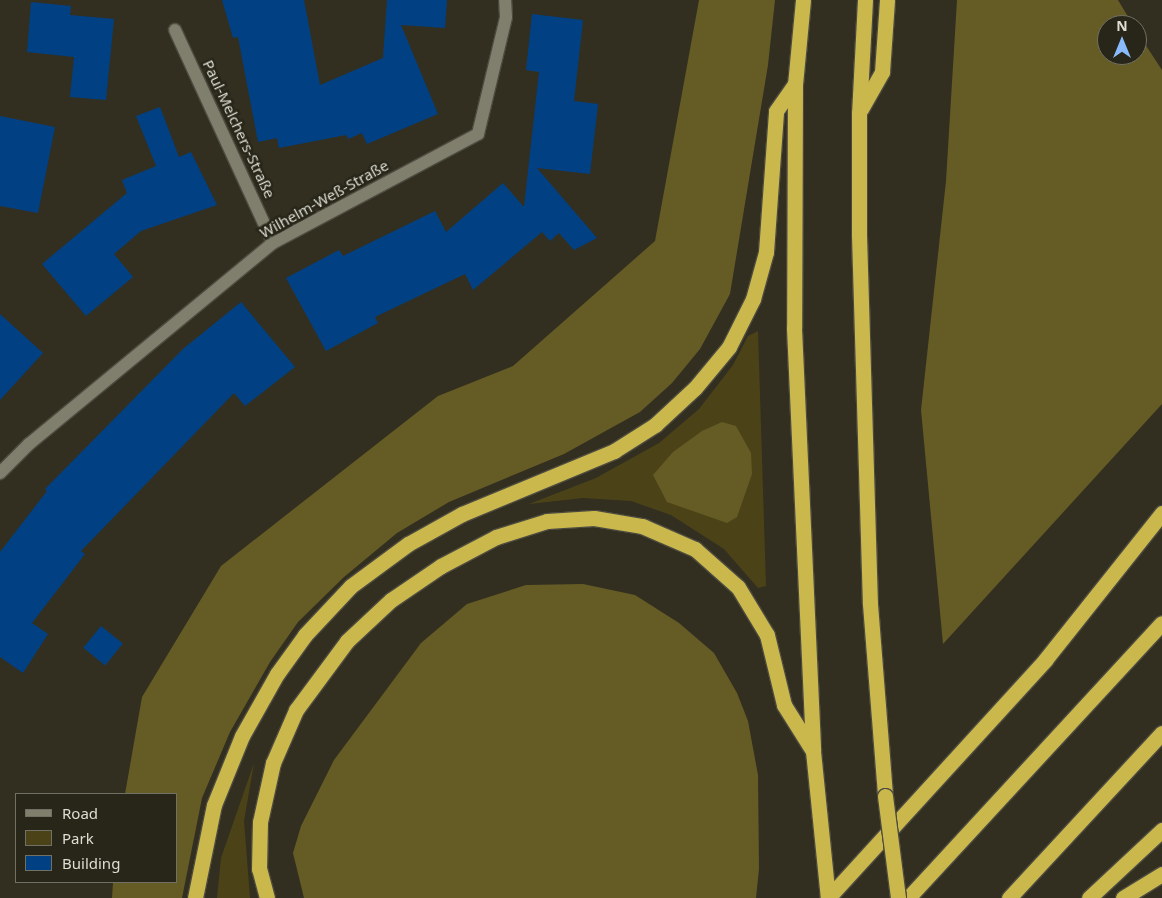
<!DOCTYPE html>
<meta charset="utf-8">
<style>
body{margin:0}
#map{position:relative;width:1162px;height:898px;overflow:hidden;background:#322f21;font-family:"Noto Sans",sans-serif}
div>[style]{position:absolute}
.green>*{inset:0;background:#4b4317}
.forest>*{inset:0;background:#655b25}
.building>*{inset:0;background:#014183;transform-origin:0 0}
.roads{filter:drop-shadow(1px 0 #4d4b3f) drop-shadow(-1px 0 #4d4b3f) drop-shadow(0 1px #4d4b3f) drop-shadow(0 -1px #4d4b3f)}
.minor>*{height:12px;margin:-6px;padding:0 6px;transform-origin:6px;border-radius:6px;background:#807e6d}
.highway>*{height:15px;margin:-7.5px;padding:0 7.5px;transform-origin:7.5px;border-radius:7.5px;background:#cab84d}
.bridges{filter:drop-shadow(1px 0 #4d4b3f) drop-shadow(-1px 0 #4d4b3f) drop-shadow(0 1px #4d4b3f) drop-shadow(0 -1px #4d4b3f)}
.highway-bridge>*{height:15px;margin:-7.5px;padding:0 7.5px;transform-origin:7.5px;border-radius:7.5px;background:#cab84d}
span{translate:-50% -50%;white-space:nowrap;text-align:center;line-height:1.15;-webkit-text-stroke:5px #282618;paint-order:stroke}
.street-label{font-size:15px;color:#dfded5}
.legend{position:absolute;left:15px;top:793px;width:162px;height:90px;box-sizing:border-box;background:#282618;border:1px solid #717064;margin:0;padding:6px 9px;list-style:none;font-size:15px;color:#dfded5}
.legend li{display:flex;align-items:center;gap:10px;height:25px}
.legend b{width:25px;border:1px solid #717064}
.north{position:absolute;left:1097px;top:15px;width:50px;height:50px;box-sizing:border-box;background:#282618;border:1px solid #717064;border-radius:50%;rotate:0deg;font-size:14px;font-weight:700;line-height:20px;text-align:center;color:#dfded5}
.north::after{content:'';display:block;margin:auto;width:18px;height:22px;background:#88bafc;clip-path:polygon(50% 0,100% 100%,50% 72%,0 100%)}
</style>
<div id="map">
<div class="green">
<i style="clip-path:polygon(758px 331px,766px 586px,758px 588px,724px 549px,671px 515px,631px 501px,583px 498px,529px 504px,596px 478px,659px 443px,699px 409px,733px 365px,748px 336px)"></i>
<i style="clip-path:polygon(254px 763px,244px 821px,250px 898px,217px 898px,221px 858px)"></i>
</div>
<div class="forest">
<i style="clip-path:polygon(699px 0,775px 0,768px 65px,730px 294px,700px 349px,672px 383px,640px 412px,564px 454px,449px 502px,397px 533px,344px 577px,298px 622px,270px 662px,230px 732px,202px 798px,182px 898px,112px 898px,113px 882px,176px 882px,176px 794px,125px 794px,142px 697px,221px 566px,438px 396px,513px 366px,655px 241px)"></i>
<i style="clip-path:polygon(957px 0,1118px 0,1133px 25px,1107px 25px,1107px 55px,1137px 55px,1137px 32px,1162px 70px,1162px 404px,943px 644px,921px 410px,946px 181px)"></i>
<i style="clip-path:polygon(722px 422px,736px 426px,751px 453px,752px 474px,737px 517px,727px 523px,667px 502px,653px 475px,673px 452px,702px 431px)"></i>
<i style="clip-path:polygon(583px 584px,635px 595px,679px 623px,714px 653px,737px 693px,748px 721px,758px 775px,759px 869px,756px 898px,304px 898px,293px 853px,301px 826px,334px 760px,421px 643px,467px 604px,526px 585px)"></i>
</div>
<div class="building">
<i style="clip-path:polygon(222px 0,304px 0,320px 85px,383px 58px,387px 0,447px 0,445px 28px,401px 25px,438px 114px,367px 144px,362px 133px,348px 139px,346px 135px,279px 148px,277px 138px,258px 142px,238px 37px,233px 38px)"></i>
<i style="clip-path:polygon(31px 2px,71px 6px,70px 15px,114px 19px,106px 100px,70px 97px,74px 57px,27px 52px)"></i>
<i style="clip-path:polygon(532px 14px,583px 20px,574px 101px,598px 104px,590px 174px,537px 168px,597px 238px,574px 250px,559px 233px,550px 241px,542px 232px,473px 290px,465px 274px,375px 317px,378px 323px,326px 351px,286px 278px,339px 250px,343px 256px,435px 211px,446px 232px,503px 183px,524px 207px,539px 72px,526px 70px)"></i>
<i style="clip-path:polygon(160px 107px,179px 157px,191px 152px,217px 205px,141px 231px,114px 254px,133px 277px,86px 316px,42px 264px,127px 193px,122px 180px,156px 166px,136px 116px)"></i>
<i style="clip-path:polygon(0 116px,55px 127px,38px 213px,0 206px)"></i>
<i style="clip-path:polygon(241px 302px,295px 367px,245px 406px,234px 393px,81px 551px,85px 554px,32px 623px,48px 634px,23px 673px,0 657px,0 552px,47px 491px,45px 489px,183px 349px)"></i>
<i style="clip-path:polygon(0 314px,43px 353px,0 400px)"></i>
<i style="left:101px;top:626px;width:28px;height:28px;rotate:39deg"></i>
</div>
<div class="roads">
<div class="minor">
<i style="left:175px;top:30px;width:234px;rotate:65.3deg"></i>
<i style="left:0;top:473px;width:41px;rotate:-45deg"></i>
<i style="left:29px;top:444px;width:316px;rotate:-39.5deg"></i>
<i style="left:273px;top:243px;width:232px;rotate:-28deg"></i>
<i style="left:478px;top:134px;width:120px;rotate:-76.5deg"></i>
<i style="left:506px;top:17px;width:17px;rotate:-93deg"></i>
</div>
<div class="highway">
<i style="left:803px;top:0;width:84px;rotate:95.4deg"></i>
<i style="left:795px;top:84px;width:244px;rotate:90.2deg"></i>
<i style="left:794px;top:328px;width:423px;rotate:87.4deg"></i>
<i style="left:813px;top:751px;width:148px;rotate:84.2deg"></i>
<i style="left:865px;top:0;width:113px;rotate:93deg"></i>
<i style="left:859px;top:113px;width:122px;rotate:90deg"></i>
<i style="left:859px;top:235px;width:369px;rotate:88.3deg"></i>
<i style="left:870px;top:604px;width:193px;rotate:85.5deg"></i>
<i style="left:861px;top:109px;width:43px;rotate:-60.4deg"></i>
<i style="left:882px;top:72px;width:72px;rotate:-86deg"></i>
<i style="left:195px;top:898px;width:95px;rotate:-78.5deg"></i>
<i style="left:214px;top:805px;width:74px;rotate:-67.9deg"></i>
<i style="left:242px;top:736px;width:71px;rotate:-60.6deg"></i>
<i style="left:277px;top:674px;width:48px;rotate:-54.3deg"></i>
<i style="left:305px;top:635px;width:67px;rotate:-46.8deg"></i>
<i style="left:351px;top:586px;width:71px;rotate:-36.4deg"></i>
<i style="left:408px;top:544px;width:62px;rotate:-29.1deg"></i>
<i style="left:462px;top:514px;width:165px;rotate:-22.5deg"></i>
<i style="left:614px;top:451px;width:49px;rotate:-32.4deg"></i>
<i style="left:655px;top:425px;width:54px;rotate:-42.8deg"></i>
<i style="left:695px;top:388px;width:53px;rotate:-50.3deg"></i>
<i style="left:729px;top:347px;width:54px;rotate:-63.4deg"></i>
<i style="left:753px;top:299px;width:49px;rotate:-74.5deg"></i>
<i style="left:766px;top:252px;width:141px;rotate:-85.9deg"></i>
<i style="left:776px;top:111px;width:33px;rotate:-55deg"></i>
<i style="left:267px;top:898px;width:30px;rotate:-105deg"></i>
<i style="left:259px;top:869px;width:47px;rotate:-88.8deg"></i>
<i style="left:260px;top:822px;width:60px;rotate:-77.6deg"></i>
<i style="left:273px;top:763px;width:58px;rotate:-66.5deg"></i>
<i style="left:296px;top:710px;width:86px;rotate:-53.5deg"></i>
<i style="left:347px;top:641px;width:60px;rotate:-43deg"></i>
<i style="left:391px;top:600px;width:60px;rotate:-34.2deg"></i>
<i style="left:441px;top:566px;width:62px;rotate:-27.8deg"></i>
<i style="left:496px;top:537px;width:53px;rotate:-17.4deg"></i>
<i style="left:547px;top:521px;width:47px;rotate:-3.7deg"></i>
<i style="left:594px;top:518px;width:49px;rotate:9.5deg"></i>
<i style="left:642px;top:526px;width:58px;rotate:23.5deg"></i>
<i style="left:695px;top:549px;width:57px;rotate:41.5deg"></i>
<i style="left:738px;top:587px;width:56px;rotate:58.9deg"></i>
<i style="left:767px;top:635px;width:72px;rotate:76.3deg"></i>
<i style="left:784px;top:705px;width:54px;rotate:57.8deg"></i>
<i style="left:828px;top:898px;width:322px;rotate:-47.6deg"></i>
<i style="left:1045px;top:660px;width:188px;rotate:-51.5deg"></i>
<i style="left:908px;top:898px;width:374px;rotate:-47.3deg"></i>
<i style="left:1009px;top:898px;width:225px;rotate:-47.2deg"></i>
<i style="left:1089px;top:898px;width:100px;rotate:-43deg"></i>
<i style="left:1123px;top:898px;width:46px;rotate:-31.6deg"></i>
</div>
</div>
<div class="bridges">
<div class="highway-bridge">
<i style="left:885px;top:796px;width:103px;rotate:82.7deg"></i>
</div>
</div>
<div class="street-label">
<span style="left:239px;top:129px;rotate:65deg">Paul-Melchers-Straße</span>
<span style="left:324px;top:199px;rotate:-29deg">Wilhelm-Weß-Straße</span>
</div>
<ul class="legend">
<li><b style="height:6px;background:#807e6d"></b>Road</li>
<li><b style="height:14px;background:#4b4317"></b>Park</li>
<li><b style="height:14px;background:#014183"></b>Building</li>
</ul>
<div class="north">N</div>
</div>
